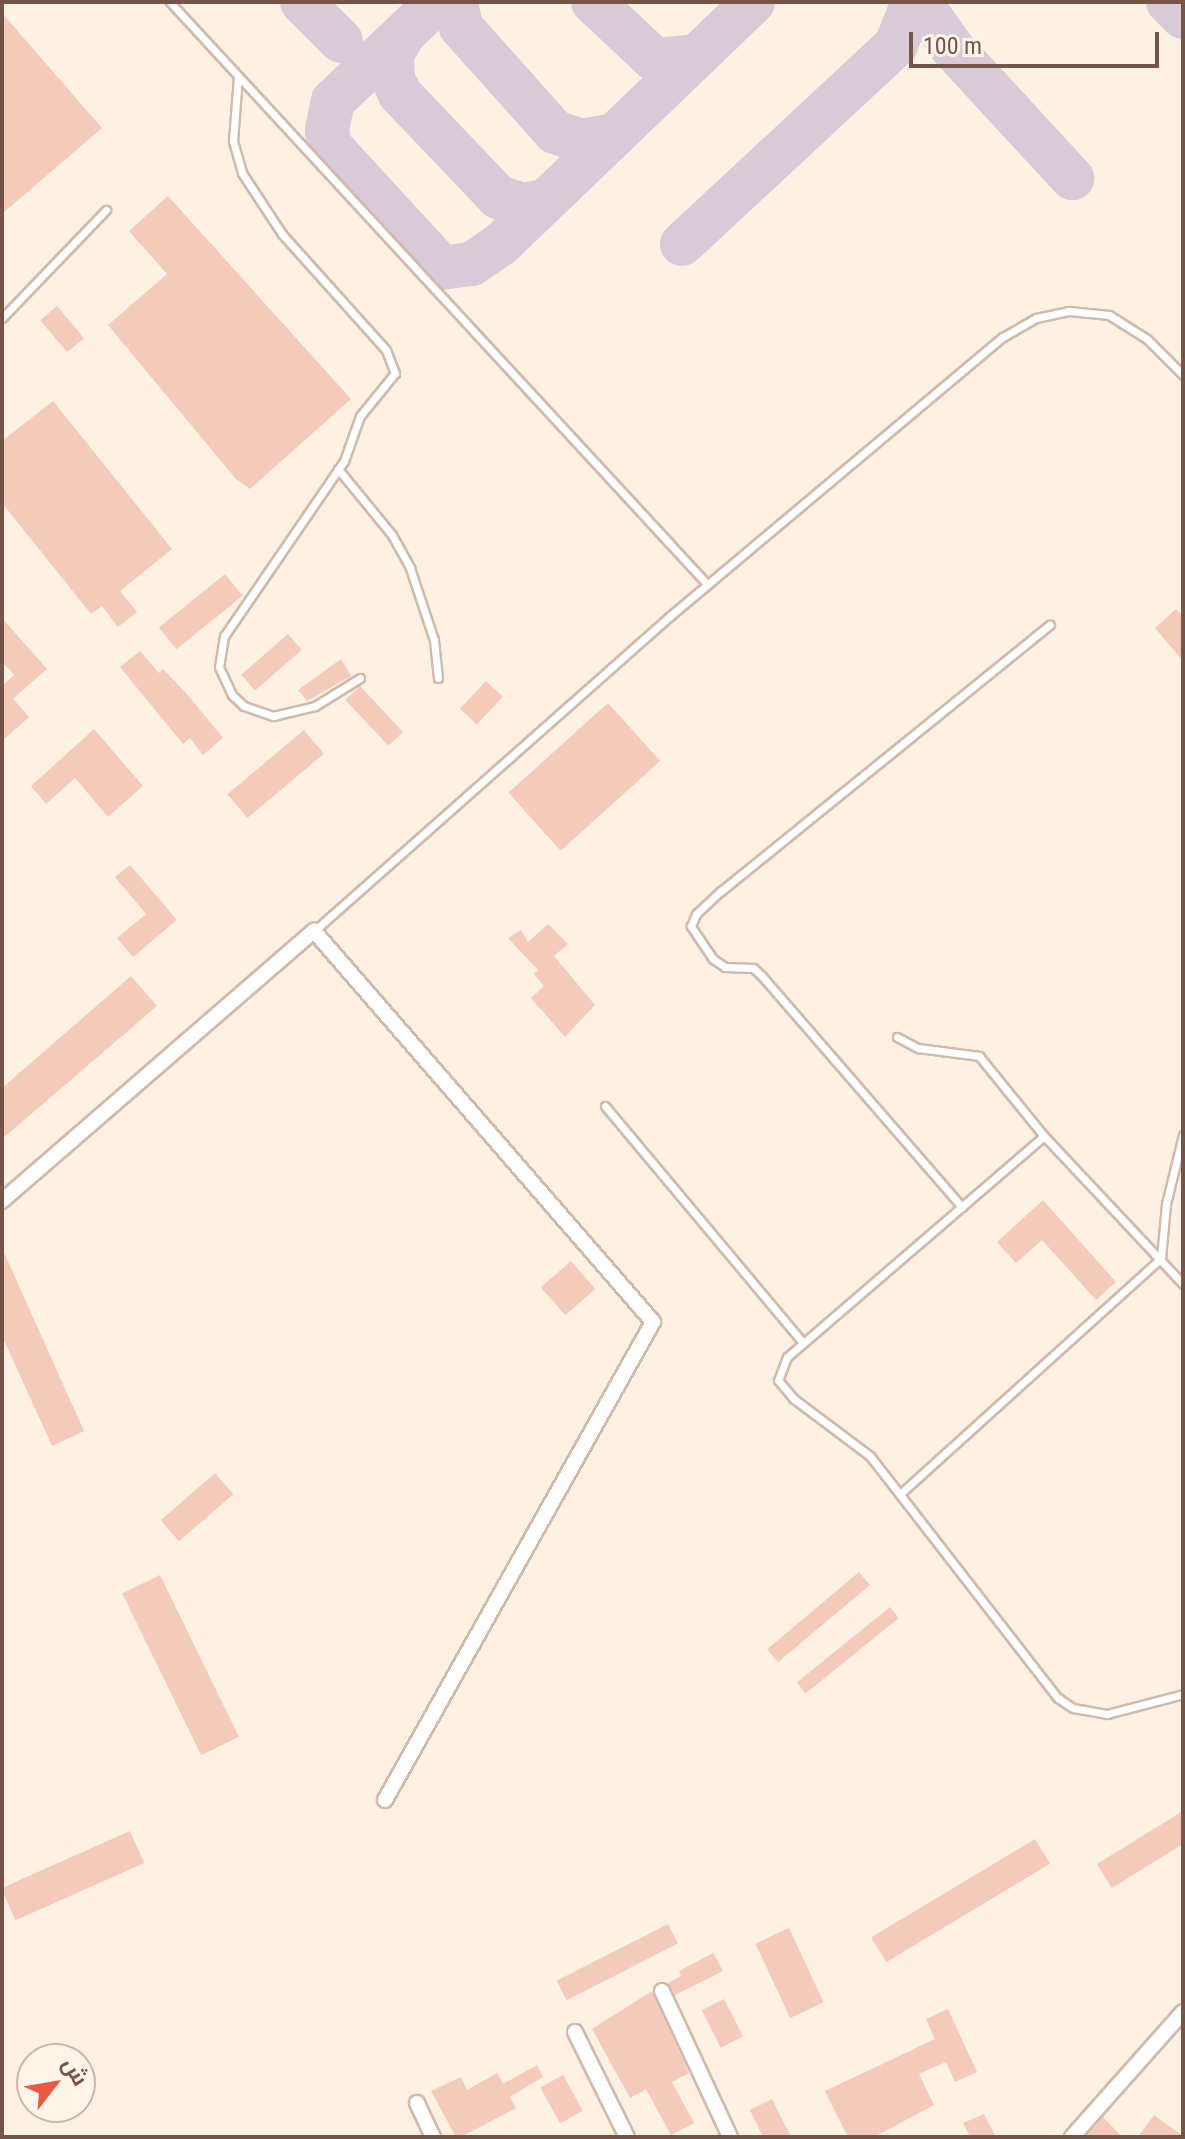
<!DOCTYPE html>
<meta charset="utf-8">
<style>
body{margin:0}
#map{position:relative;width:1185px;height:2139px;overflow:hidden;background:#fdf1e4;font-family:"Roboto Condensed",Cairo,sans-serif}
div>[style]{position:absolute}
.taxiway>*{height:44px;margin:-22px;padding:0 22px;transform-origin:22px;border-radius:22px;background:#d8cad6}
.building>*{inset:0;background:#f4cbba;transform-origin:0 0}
.roads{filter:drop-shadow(2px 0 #d1b9ac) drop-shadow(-2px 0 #d1b9ac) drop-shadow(0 2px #d1b9ac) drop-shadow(0 -2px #d1b9ac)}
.lane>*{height:7px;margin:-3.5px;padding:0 3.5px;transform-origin:3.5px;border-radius:3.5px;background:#fff}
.street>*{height:14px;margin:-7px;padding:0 7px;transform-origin:7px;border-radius:7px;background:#fff}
span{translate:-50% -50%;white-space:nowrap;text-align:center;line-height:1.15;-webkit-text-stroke:7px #fff5eb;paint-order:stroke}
.frame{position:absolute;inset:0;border:4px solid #775448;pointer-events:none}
.north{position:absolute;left:16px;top:2043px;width:80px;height:80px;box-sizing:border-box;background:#fff5eb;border:2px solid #c9b5aa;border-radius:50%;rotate:59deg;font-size:22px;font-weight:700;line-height:32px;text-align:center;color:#775448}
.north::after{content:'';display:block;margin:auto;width:28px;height:36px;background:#ed5843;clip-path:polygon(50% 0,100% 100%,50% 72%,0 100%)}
.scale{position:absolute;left:909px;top:32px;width:250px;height:36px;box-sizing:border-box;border:4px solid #775448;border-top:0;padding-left:10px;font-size:24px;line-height:28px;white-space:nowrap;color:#775448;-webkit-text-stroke:6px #fff5eb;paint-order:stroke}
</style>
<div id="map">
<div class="taxiway">
<i style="left:302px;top:2px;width:55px;rotate:45deg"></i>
<i style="left:437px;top:2px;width:144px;rotate:136.4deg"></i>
<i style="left:333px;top:101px;width:30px;rotate:102deg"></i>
<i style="left:327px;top:130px;width:15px;rotate:82deg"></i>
<i style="left:329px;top:145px;width:167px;rotate:47.4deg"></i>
<i style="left:442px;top:268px;width:30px;rotate:-8deg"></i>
<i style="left:472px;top:264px;width:35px;rotate:-35deg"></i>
<i style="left:501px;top:244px;width:349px;rotate:-43.8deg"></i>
<i style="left:456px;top:2px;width:25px;rotate:79deg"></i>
<i style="left:461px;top:27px;width:141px;rotate:48.2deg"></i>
<i style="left:555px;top:132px;width:28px;rotate:19deg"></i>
<i style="left:581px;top:141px;width:34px;rotate:-10deg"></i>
<i style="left:593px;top:2px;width:85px;rotate:43.1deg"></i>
<i style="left:655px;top:60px;width:42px;rotate:-5.4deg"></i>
<i style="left:920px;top:2px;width:57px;rotate:54.9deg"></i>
<i style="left:953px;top:49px;width:176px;rotate:47.3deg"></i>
<i style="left:1168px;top:2px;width:21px;rotate:45deg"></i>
<i style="left:403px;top:35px;width:22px;rotate:120deg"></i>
<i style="left:392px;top:54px;width:25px;rotate:88deg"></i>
<i style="left:393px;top:79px;width:17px;rotate:65deg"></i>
<i style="left:400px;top:94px;width:142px;rotate:46.4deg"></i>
<i style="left:498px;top:197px;width:26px;rotate:18deg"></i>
<i style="left:523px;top:205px;width:20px;rotate:-11deg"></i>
<i style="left:682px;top:244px;width:292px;rotate:-42.9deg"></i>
<i style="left:896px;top:45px;width:46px;rotate:-68.4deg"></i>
</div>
<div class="building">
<i style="clip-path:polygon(2px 13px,102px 128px,2px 214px)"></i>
<i style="clip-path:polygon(168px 196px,351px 399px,250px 489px,236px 479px,108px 325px,167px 274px,129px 231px)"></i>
<i style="left:57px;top:306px;width:42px;height:22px;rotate:50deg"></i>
<i style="clip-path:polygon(53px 401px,172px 549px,120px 591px,137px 612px,118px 627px,102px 606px,91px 614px,2px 503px,2px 441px)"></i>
<i style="left:225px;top:574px;width:28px;height:85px;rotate:51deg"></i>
<i style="clip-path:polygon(1176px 609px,1183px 616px,1183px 661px,1155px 628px)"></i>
<i style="clip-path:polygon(2px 618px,47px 669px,13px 699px,29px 717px,2px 741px,2px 686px,14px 675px,2px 662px)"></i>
<i style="left:288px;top:634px;width:21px;height:62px;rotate:49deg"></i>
<i style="clip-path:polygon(140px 651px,159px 673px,163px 669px,186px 693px,223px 738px,203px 755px,190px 738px,183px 744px,120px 667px)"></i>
<i style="clip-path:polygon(341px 659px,351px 676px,307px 701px,298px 690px)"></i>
<i style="left:486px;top:681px;width:23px;height:38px;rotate:43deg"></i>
<i style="left:360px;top:686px;width:63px;height:20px;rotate:47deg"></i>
<i style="left:608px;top:703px;width:78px;height:134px;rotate:48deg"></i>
<i style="clip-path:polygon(94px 729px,143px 786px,108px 817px,75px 778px,46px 804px,31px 786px)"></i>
<i style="left:304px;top:730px;width:31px;height:100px;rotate:50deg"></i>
<i style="clip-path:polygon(130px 865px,177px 920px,133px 957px,117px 938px,146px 914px,115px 877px)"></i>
<i style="clip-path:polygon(548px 924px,568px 944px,554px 956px,595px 1005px,565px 1037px,531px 998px,544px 986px,534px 974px,538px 970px,508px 938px,521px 930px,528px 942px)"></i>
<i style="clip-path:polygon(131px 976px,157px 1006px,2px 1139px,2px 1088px)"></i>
<i style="clip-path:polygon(1043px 1200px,1116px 1282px,1096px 1300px,1042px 1240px,1016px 1263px,997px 1242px)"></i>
<i style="clip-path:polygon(2px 1248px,84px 1431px,52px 1446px,2px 1336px)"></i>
<i style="left:571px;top:1261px;width:37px;height:40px;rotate:49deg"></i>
<i style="left:215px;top:1473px;width:28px;height:72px;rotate:49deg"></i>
<i style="left:859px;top:1572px;width:17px;height:120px;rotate:50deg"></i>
<i style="left:160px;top:1575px;width:180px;height:42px;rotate:64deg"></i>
<i style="left:890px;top:1607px;width:14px;height:120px;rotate:51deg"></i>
<i style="clip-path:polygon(1183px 1811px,1183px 1844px,1112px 1888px,1097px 1864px)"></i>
<i style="left:130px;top:1831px;width:35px;height:141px;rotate:66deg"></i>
<i style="left:1035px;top:1839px;width:29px;height:191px;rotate:59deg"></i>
<i style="left:668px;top:1924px;width:22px;height:125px;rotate:63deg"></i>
<i style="left:789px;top:1928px;width:82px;height:37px;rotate:65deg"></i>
<i style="clip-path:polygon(713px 1953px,723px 1971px,675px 1995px,668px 1983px,681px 1976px,679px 1971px)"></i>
<i style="clip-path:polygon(652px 1991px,689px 2073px,672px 2082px,694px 2123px,671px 2135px,646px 2089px,630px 2098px,592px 2029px)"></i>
<i style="left:724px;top:1999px;width:42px;height:25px;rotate:63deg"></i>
<i style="clip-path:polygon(948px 2009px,977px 2072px,955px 2082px,946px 2062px,919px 2074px,934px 2105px,874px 2137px,848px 2137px,825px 2091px,935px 2039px,926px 2019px)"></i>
<i style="clip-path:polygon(537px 2065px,543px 2077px,510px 2097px,516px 2108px,461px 2137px,456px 2137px,431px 2091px,461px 2077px,467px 2090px,497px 2073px,503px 2084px)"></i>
<i style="left:563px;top:2075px;width:41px;height:26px;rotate:61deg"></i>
<i style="clip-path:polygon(772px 2099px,791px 2137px,763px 2137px,750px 2110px)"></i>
<i style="clip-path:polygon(984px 2114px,996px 2137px,970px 2137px,963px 2123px)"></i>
<i style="clip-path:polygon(1154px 2115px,1183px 2136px,1183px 2137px,1138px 2137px)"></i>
<i style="clip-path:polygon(1103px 2117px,1122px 2137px,1085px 2137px)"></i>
</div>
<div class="roads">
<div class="lane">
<i style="left:170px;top:2px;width:792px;rotate:47.3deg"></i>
<i style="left:238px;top:76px;width:65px;rotate:94.4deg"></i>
<i style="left:233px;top:141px;width:33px;rotate:74deg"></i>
<i style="left:242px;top:173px;width:73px;rotate:56.7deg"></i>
<i style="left:282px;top:234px;width:156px;rotate:48.1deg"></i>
<i style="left:386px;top:350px;width:25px;rotate:69deg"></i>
<i style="left:395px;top:373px;width:55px;rotate:129.1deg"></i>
<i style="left:360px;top:416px;width:48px;rotate:109.6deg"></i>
<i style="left:344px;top:461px;width:212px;rotate:124.4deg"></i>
<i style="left:224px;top:636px;width:31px;rotate:99deg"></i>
<i style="left:219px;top:667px;width:31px;rotate:65deg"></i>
<i style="left:232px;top:695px;width:16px;rotate:43deg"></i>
<i style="left:244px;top:706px;width:31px;rotate:19deg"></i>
<i style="left:273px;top:716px;width:43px;rotate:-13.4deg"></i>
<i style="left:315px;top:706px;width:53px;rotate:-31.9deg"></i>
<i style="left:2px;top:318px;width:150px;rotate:-46.1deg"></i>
<i style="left:338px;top:469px;width:85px;rotate:50.7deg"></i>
<i style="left:392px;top:535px;width:38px;rotate:61deg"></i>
<i style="left:410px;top:568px;width:76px;rotate:71.6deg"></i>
<i style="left:434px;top:640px;width:38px;rotate:84deg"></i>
<i style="left:314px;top:931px;width:475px;rotate:-41.5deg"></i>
<i style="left:670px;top:616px;width:434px;rotate:-40deg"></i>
<i style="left:1003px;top:337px;width:38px;rotate:-30deg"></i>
<i style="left:1036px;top:318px;width:34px;rotate:-12deg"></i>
<i style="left:1069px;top:311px;width:40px;rotate:5.7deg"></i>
<i style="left:1109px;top:315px;width:45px;rotate:32.3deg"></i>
<i style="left:1147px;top:339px;width:51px;rotate:45deg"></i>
<i style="left:897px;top:1037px;width:24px;rotate:28deg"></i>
<i style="left:918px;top:1048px;width:62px;rotate:7.5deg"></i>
<i style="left:979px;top:1056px;width:103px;rotate:50.9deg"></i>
<i style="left:1044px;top:1136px;width:203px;rotate:46.8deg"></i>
<i style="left:605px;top:1106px;width:309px;rotate:50.1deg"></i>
<i style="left:1044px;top:1136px;width:339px;rotate:139.3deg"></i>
<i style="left:787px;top:1357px;width:25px;rotate:111deg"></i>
<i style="left:778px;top:1380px;width:25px;rotate:50deg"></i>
<i style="left:794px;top:1399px;width:95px;rotate:36.9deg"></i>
<i style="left:870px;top:1456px;width:306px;rotate:52.2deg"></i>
<i style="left:1058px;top:1698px;width:18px;rotate:34deg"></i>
<i style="left:1073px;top:1708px;width:35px;rotate:10deg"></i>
<i style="left:1107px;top:1714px;width:79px;rotate:-14.7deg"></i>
<i style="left:962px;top:1207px;width:306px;rotate:-130.9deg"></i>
<i style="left:762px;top:976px;width:12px;rotate:-138deg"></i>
<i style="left:753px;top:968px;width:28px;rotate:-178deg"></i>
<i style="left:725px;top:967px;width:14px;rotate:-146deg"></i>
<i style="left:713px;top:959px;width:40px;rotate:-124deg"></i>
<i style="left:691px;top:926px;width:13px;rotate:-67deg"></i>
<i style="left:696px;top:914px;width:34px;rotate:-43deg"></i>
<i style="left:721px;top:891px;width:423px;rotate:-39deg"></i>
<i style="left:900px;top:1494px;width:352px;rotate:-42.1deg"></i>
<i style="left:1161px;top:1258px;width:54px;rotate:-84.7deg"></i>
<i style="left:1166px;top:1204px;width:71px;rotate:-76.2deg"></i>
</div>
<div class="street">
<i style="left:2px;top:1201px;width:413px;rotate:-40.9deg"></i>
<i style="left:314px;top:931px;width:517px;rotate:49.07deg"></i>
<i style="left:653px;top:1322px;width:548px;rotate:119.28deg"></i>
<i style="left:662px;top:1991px;width:161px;rotate:65deg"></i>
<i style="left:575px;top:2032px;width:117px;rotate:63.7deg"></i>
<i style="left:417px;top:2103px;width:38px;rotate:65deg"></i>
<i style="left:1072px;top:2137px;width:167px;rotate:-48.4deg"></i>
</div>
</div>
<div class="frame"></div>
<div class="north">ش</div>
<div class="scale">100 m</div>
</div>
